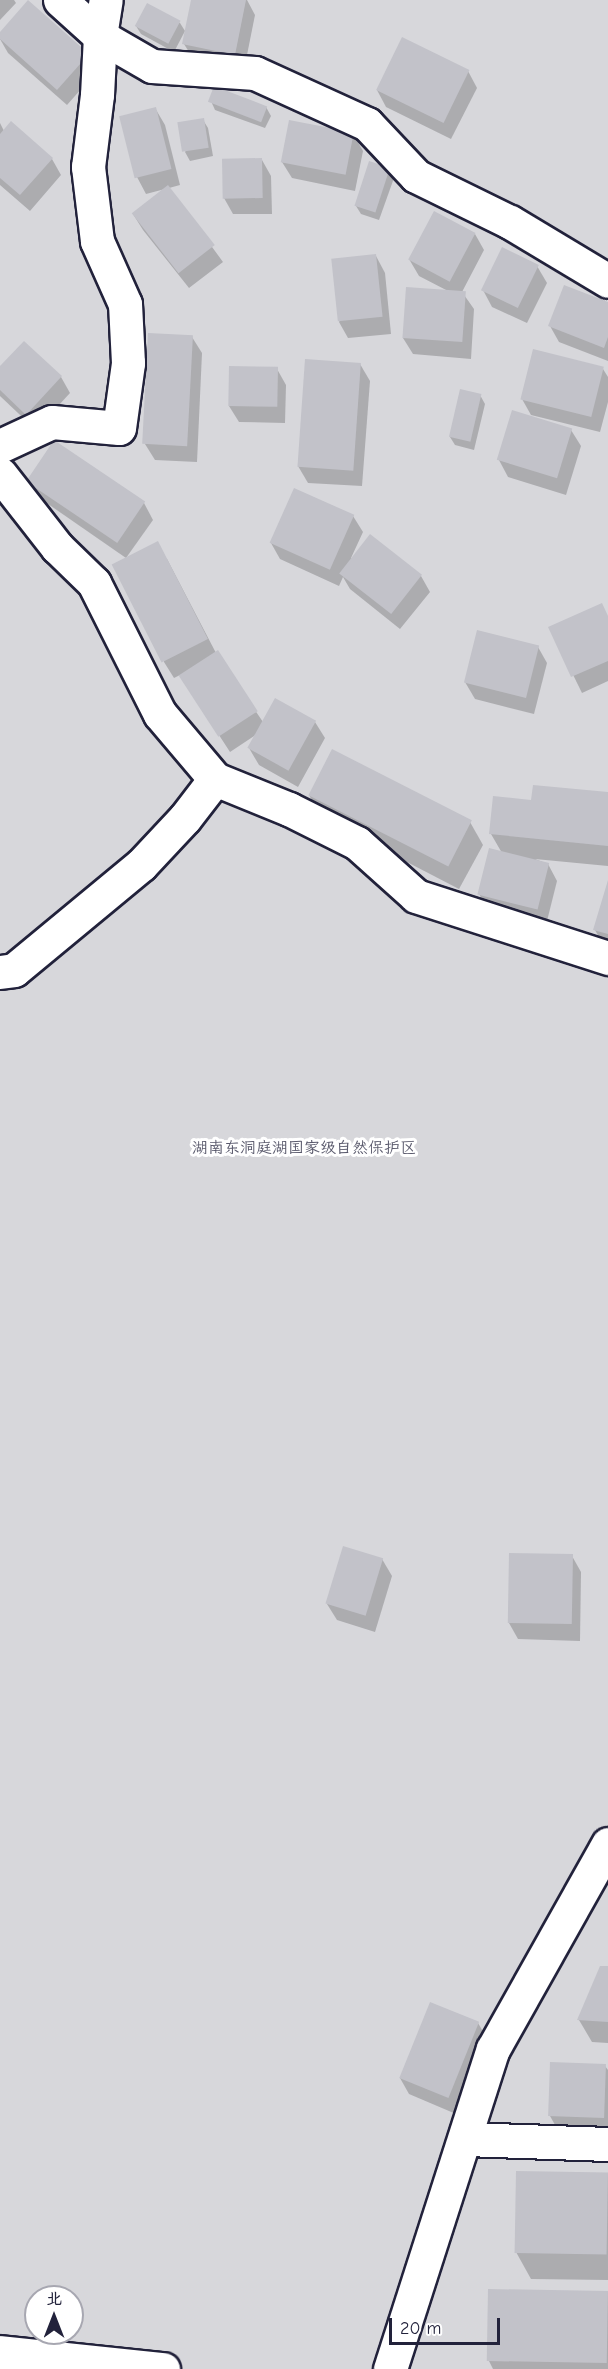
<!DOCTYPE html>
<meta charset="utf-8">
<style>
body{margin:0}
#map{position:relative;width:608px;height:2369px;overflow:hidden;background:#f6f6f7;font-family:"Comic Neue","LXGW WenKai TC",sans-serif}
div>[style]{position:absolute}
.green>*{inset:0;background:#d7d7db}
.shadow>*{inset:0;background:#0003}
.building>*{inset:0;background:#c2c2c9;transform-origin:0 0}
.roads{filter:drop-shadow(2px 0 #22223b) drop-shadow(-2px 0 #22223b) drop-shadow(0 2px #22223b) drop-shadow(0 -2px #22223b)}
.minor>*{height:33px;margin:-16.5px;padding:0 16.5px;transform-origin:16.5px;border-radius:16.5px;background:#fff}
span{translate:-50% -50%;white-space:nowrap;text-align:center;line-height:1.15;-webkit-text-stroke:6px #fff;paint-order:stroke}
.park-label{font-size:16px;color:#58586b}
.north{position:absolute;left:24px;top:2285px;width:60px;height:60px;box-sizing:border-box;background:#fff;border:2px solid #a7a7b1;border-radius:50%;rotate:0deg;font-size:16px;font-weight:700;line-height:24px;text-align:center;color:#22223b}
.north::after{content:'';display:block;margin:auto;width:21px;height:27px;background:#22223b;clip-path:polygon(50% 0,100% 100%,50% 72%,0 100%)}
.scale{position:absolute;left:389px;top:2318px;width:111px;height:27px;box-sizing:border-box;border:3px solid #22223b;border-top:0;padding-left:8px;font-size:18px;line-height:21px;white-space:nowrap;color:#22223b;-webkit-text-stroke:4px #fff;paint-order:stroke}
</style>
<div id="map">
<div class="green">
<i style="clip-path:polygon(evenodd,0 0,608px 0,608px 2369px,0 2369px,0 0,36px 2297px,72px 2297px,72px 2333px,36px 2333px,36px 2297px)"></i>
</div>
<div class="shadow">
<i style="clip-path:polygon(0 0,14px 0,16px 3px,0 20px)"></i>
<i style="clip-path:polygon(193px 0,247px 0,255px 15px,244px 70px,194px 60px,184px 44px)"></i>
<i style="clip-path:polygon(29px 3px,97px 71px,67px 105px,8px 53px,0 39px,0 35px)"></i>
<i style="clip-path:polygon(147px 5px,180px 23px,185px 31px,174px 52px,141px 34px,136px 26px)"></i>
<i style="clip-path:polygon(468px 71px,477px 88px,451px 139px,386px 107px,377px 90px)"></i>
<i style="clip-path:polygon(211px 101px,266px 107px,271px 116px,265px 128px,215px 110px)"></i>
<i style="clip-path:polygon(155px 108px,165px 125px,180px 185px,169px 188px,223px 262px,189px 288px,143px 230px,133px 214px,165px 189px,146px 194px,137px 177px)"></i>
<i style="clip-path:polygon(203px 120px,208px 128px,213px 156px,190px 161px,185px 152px)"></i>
<i style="clip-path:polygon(0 123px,4px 131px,52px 159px,61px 175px,30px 211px,0 185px)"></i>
<i style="clip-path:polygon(353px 134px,363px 151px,355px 191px,292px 178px,282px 162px)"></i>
<i style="clip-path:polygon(262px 160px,271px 176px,272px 214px,233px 214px,224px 198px)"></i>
<i style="clip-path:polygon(389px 169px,394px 178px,379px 220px,361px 214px,356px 206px)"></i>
<i style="clip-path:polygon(475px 234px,484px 250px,462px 292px,474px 309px,471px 359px,413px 354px,403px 338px,448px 291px,419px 276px,409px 259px)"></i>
<i style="clip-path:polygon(376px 256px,385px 273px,391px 334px,348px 338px,339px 322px)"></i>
<i style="clip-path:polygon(537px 266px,547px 283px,527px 323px,492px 307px,483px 290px)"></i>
<i style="clip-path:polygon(608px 304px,608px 361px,559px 342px,550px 326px)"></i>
<i style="clip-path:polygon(192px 337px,202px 353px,197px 462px,155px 460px,145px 444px)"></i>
<i style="clip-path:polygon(360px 364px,370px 381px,362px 486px,308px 483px,298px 466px)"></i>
<i style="clip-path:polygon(0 368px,61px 377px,70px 393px,36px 430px,0 396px)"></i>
<i style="clip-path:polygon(277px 369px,286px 385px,285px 423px,239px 422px,229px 406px)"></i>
<i style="clip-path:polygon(603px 369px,608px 377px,608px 402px,600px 432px,531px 415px,522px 399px)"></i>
<i style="clip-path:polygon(480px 395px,485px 404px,474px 450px,455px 445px,450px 437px)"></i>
<i style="clip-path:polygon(571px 430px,581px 446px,566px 495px,508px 477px,499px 460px)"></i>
<i style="clip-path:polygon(28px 481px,144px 503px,153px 520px,126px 558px,38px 497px)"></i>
<i style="clip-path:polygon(353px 516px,363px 532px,351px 558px,421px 576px,430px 592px,400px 629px,350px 589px,343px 577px,339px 586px,280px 559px,271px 543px)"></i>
<i style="clip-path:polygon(167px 559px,216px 653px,263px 722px,315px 722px,325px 738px,298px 787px,259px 765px,249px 748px,257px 734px,230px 752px,180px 675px,174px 678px,164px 662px)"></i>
<i style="clip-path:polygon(608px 617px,608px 681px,582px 693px,550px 628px)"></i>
<i style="clip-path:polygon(538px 647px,547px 663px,534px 714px,475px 699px,465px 682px)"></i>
<i style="clip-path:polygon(608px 793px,608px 866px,535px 859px,548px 864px,557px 881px,546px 925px,489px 911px,479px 894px,502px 853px,491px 834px,532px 802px)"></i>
<i style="clip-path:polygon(309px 795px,470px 822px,483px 845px,459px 889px,322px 818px)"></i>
<i style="clip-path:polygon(608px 883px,608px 948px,604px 946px,595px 930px)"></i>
<i style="clip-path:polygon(572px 1556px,581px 1572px,580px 1641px,518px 1639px,509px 1623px)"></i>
<i style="clip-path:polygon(382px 1559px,392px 1576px,375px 1632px,337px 1620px,327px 1604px)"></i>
<i style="clip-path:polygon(601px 1968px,608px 1968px,608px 2043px,592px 2042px,579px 2020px)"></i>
<i style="clip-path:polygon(478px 2023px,488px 2040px,456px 2114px,409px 2094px,400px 2078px)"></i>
<i style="clip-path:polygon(605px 2066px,608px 2070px,608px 2133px,559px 2132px,550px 2116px)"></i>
<i style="clip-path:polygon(608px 2174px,608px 2280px,531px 2279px,516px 2252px)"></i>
<i style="clip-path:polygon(608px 2292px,608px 2369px,493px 2369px,489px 2361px)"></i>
</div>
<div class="building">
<i style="clip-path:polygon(28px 0,89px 54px,57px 90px,0 39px,0 32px)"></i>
<i style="clip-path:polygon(191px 0,246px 0,235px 55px,182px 44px)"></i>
<i style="left:147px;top:3px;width:38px;height:26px;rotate:28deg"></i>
<i style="left:402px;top:37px;width:75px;height:59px;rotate:26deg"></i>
<i style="left:214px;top:86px;width:57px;height:17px;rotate:21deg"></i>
<i style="left:156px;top:107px;width:64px;height:38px;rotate:76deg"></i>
<i style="left:204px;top:118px;width:30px;height:27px;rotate:81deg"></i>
<i style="left:289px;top:120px;width:66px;height:43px;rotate:11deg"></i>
<i style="clip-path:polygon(11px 121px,53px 158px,20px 195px,0 178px,0 134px)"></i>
<i style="left:262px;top:158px;width:40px;height:40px;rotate:89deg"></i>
<i style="left:369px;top:161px;width:22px;height:47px;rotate:18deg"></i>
<i style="left:168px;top:185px;width:76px;height:46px;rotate:52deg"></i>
<i style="left:434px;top:211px;width:47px;height:55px;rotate:28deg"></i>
<i style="left:502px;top:247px;width:41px;height:48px;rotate:26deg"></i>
<i style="left:376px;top:254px;width:63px;height:45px;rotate:84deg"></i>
<i style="clip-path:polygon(564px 285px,608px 302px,608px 337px,604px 348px,548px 326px)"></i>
<i style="left:406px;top:287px;width:60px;height:51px;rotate:4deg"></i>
<i style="left:148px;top:333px;width:45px;height:111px;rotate:3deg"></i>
<i style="clip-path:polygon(24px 341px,62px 376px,26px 415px,0 390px,0 366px)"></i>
<i style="left:533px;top:349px;width:73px;height:52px;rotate:14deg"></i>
<i style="left:305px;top:359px;width:56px;height:108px;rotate:4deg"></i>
<i style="left:229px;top:366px;width:49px;height:40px;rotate:1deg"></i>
<i style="left:460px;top:389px;width:22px;height:49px;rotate:13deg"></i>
<i style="left:512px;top:410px;width:63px;height:52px;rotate:17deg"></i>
<i style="left:54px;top:440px;width:110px;height:50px;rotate:34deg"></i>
<i style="left:294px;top:488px;width:66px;height:60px;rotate:24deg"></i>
<i style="left:370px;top:534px;width:66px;height:50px;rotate:38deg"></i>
<i style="left:158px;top:541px;width:110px;height:52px;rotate:63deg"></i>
<i style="clip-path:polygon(602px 603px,608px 616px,608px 661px,571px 677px,548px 627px)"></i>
<i style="left:477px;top:630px;width:64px;height:54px;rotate:14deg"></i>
<i style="left:218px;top:650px;width:73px;height:47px;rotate:57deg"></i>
<i style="left:275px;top:698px;width:47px;height:57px;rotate:29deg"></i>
<i style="left:332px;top:749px;width:157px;height:52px;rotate:27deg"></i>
<i style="clip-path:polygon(533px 785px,608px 792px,608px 846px,489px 834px,493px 796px,531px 800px)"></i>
<i style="left:489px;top:848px;width:62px;height:48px;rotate:14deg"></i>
<i style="clip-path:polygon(608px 880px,608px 934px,593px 930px)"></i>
<i style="left:343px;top:1546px;width:42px;height:60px;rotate:17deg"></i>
<i style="left:509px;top:1553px;width:64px;height:70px;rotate:1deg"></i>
<i style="clip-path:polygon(600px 1966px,608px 1966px,608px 2022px,577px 2020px)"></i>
<i style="left:430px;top:2002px;width:53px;height:82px;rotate:22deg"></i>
<i style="left:550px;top:2062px;width:56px;height:54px;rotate:2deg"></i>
<i style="left:516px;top:2171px;width:92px;height:82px;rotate:1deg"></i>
<i style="left:488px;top:2289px;width:120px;height:72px;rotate:1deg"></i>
</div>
<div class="roads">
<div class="minor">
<i style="left:60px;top:0;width:54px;rotate:42deg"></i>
<i style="left:100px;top:36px;width:36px;rotate:-81deg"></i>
<i style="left:0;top:446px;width:57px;rotate:-24.8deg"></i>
<i style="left:52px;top:422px;width:67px;rotate:5.1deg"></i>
<i style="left:119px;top:428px;width:66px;rotate:-82.1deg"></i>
<i style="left:128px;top:363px;width:59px;rotate:-92.9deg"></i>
<i style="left:125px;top:304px;width:69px;rotate:-114deg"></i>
<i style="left:97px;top:241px;width:75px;rotate:-96.9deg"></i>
<i style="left:88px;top:167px;width:73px;rotate:-82.9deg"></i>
<i style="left:97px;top:95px;width:59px;rotate:-87.1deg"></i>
<i style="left:100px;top:36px;width:60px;rotate:30deg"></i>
<i style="left:152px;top:66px;width:103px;rotate:3.9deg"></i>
<i style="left:255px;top:73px;width:123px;rotate:24.5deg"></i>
<i style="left:367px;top:124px;width:71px;rotate:46.7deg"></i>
<i style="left:416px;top:176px;width:105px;rotate:26.1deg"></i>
<i style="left:510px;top:222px;width:114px;rotate:31deg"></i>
<i style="left:0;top:474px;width:93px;rotate:52deg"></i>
<i style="left:57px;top:547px;width:52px;rotate:44.2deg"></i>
<i style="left:94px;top:583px;width:147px;rotate:63.3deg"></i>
<i style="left:160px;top:714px;width:85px;rotate:49.8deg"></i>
<i style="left:215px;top:779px;width:80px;rotate:22.1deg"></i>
<i style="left:289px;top:809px;width:76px;rotate:26.6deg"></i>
<i style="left:357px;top:843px;width:79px;rotate:41.9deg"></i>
<i style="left:416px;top:896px;width:202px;rotate:17.9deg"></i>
<i style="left:0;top:972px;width:14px;rotate:-8deg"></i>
<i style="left:14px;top:970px;width:165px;rotate:-39.6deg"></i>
<i style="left:141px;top:865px;width:64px;rotate:-46.9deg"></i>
<i style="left:185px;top:818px;width:49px;rotate:-52.4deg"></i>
<i style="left:465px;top:2139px;width:143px;rotate:2deg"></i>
<i style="left:0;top:2352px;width:164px;rotate:6deg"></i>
<i style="left:390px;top:2369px;width:336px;rotate:-72.2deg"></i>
<i style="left:493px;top:2049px;width:235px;rotate:-60.7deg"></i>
</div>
</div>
<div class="park-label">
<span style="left:304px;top:1148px">湖南东洞庭湖国家级自然保护区</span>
</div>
<div class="north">北</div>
<div class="scale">20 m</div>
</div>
